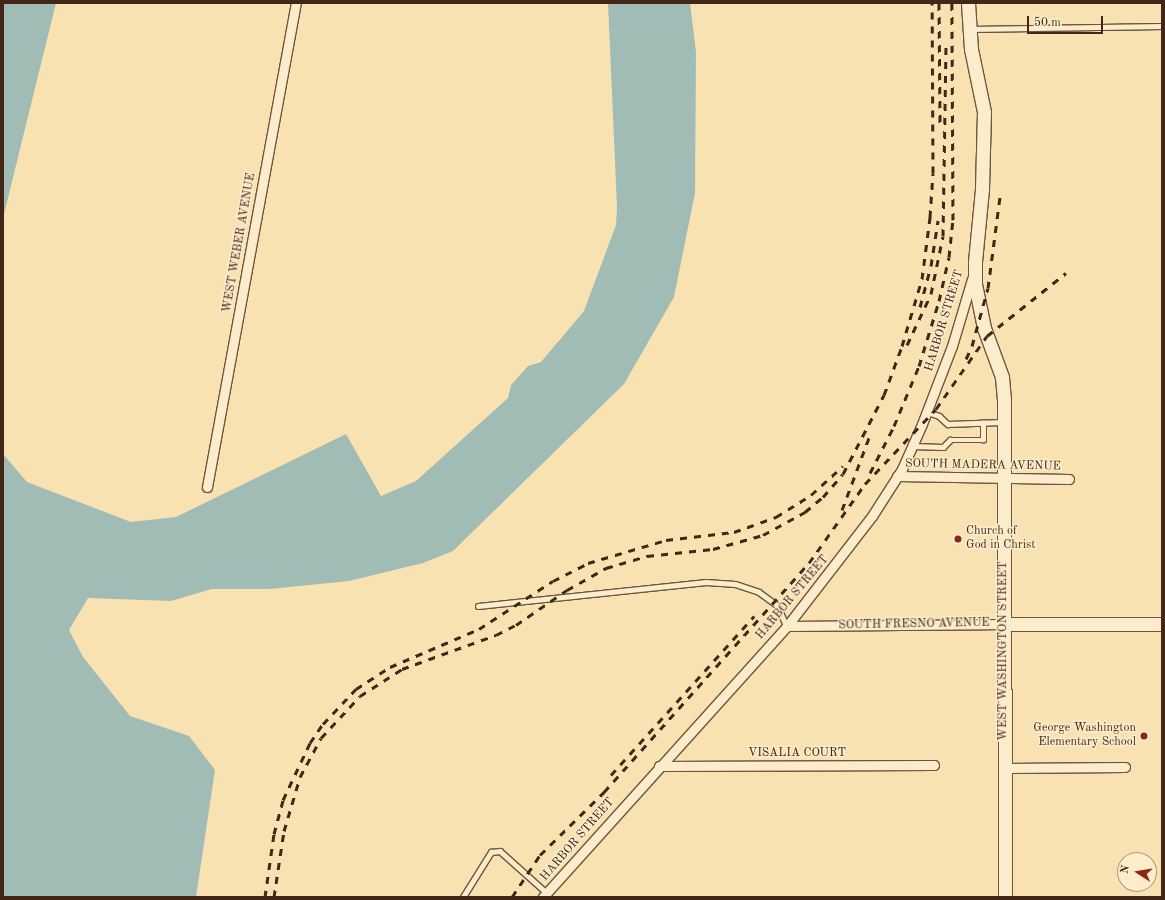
<!DOCTYPE html>
<style>
body{margin:0}
#map{position:relative;width:1165px;height:900px;overflow:hidden;background:#f9e2b1;font-family:"Old Standard TT",serif}
div>[style]{position:absolute}
.water>*{inset:0;background:#a0bcb4}
.roads{filter:drop-shadow(1px 0 #70553e) drop-shadow(-1px 0 #70553e) drop-shadow(0 1px #70553e) drop-shadow(0 -1px #70553e)}
.lane>*{height:4.5px;margin:-2.25px;padding:0 2.25px;transform-origin:2.25px;border-radius:2.25px;background:#fbeccc}
.street>*{height:9px;margin:-4.5px;padding:0 4.5px;transform-origin:4.5px;border-radius:4.5px;background:#fbeccc}
.secondary>*{height:13px;margin:-6.5px;padding:0 6.5px;transform-origin:6.5px;border-radius:6.5px;background:#fbeccc}
.rail>*{height:3px;margin-top:-1.5px;transform-origin:0;background:repeating-linear-gradient(90deg,#422617 0 7px,transparent 0 14px)}
.dots>*{width:11px;height:11px;translate:-50% -50%;box-sizing:border-box;border:2px solid #fbeccc;border-radius:50%}
span{translate:-50% -50%;white-space:nowrap;text-align:center;line-height:1.15;-webkit-text-stroke:3px #fbeccc;paint-order:stroke}
.street-label{font-size:12px;color:#422617}
.poi-label{font-size:12px;color:#422617}
.left{translate:0 -50%;text-align:left}
.right{translate:-100% -50%;text-align:right}
.frame{position:absolute;inset:0;border:4px solid #422617;pointer-events:none}
.north{position:absolute;left:1117px;top:852px;width:40px;height:40px;box-sizing:border-box;background:#fbeccc;border:1px solid #b19d84;border-radius:50%;rotate:282deg;font-size:11px;font-weight:700;line-height:16px;text-align:center;color:#422617}
.north::after{content:'';display:block;margin:auto;width:14px;height:18px;background:#8f2418;clip-path:polygon(50% 0,100% 100%,50% 72%,0 100%)}
.scale{position:absolute;left:1027px;top:16px;width:76px;height:18px;box-sizing:border-box;border:2px solid #422617;border-top:0;padding-left:5px;font-size:12px;line-height:14px;white-space:nowrap;color:#422617;-webkit-text-stroke:3px #fbeccc;paint-order:stroke}
</style>
<div id="map">
<div class="water">
<i style="clip-path:polygon(3px 3px,56px 3px,3px 218px)"></i>
<i style="clip-path:polygon(608px 3px,690px 3px,696px 52px,695px 193px,674px 297px,624px 384px,453px 551px,423px 563px,349px 581px,270px 589px,212px 589px,171px 601px,88px 598px,69px 630px,83px 657px,130px 716px,189px 736px,215px 770px,196px 897px,3px 897px,3px 454px,27px 482px,131px 522px,176px 517px,346px 434px,381px 496px,416px 481px,508px 398px,511px 385px,528px 366px,541px 362px,584px 311px,616px 225px,617px 207px)"></i>
</div>
<div class="roads">
<div class="lane">
<i style="left:971px;top:29px;width:191px;rotate:-0.9deg"></i>
<i style="left:927px;top:412px;width:13px;rotate:18deg"></i>
<i style="left:939px;top:416px;width:12px;rotate:42deg"></i>
<i style="left:948px;top:424px;width:54px;rotate:-2.1deg"></i>
<i style="left:913px;top:446px;width:30px;rotate:2deg"></i>
<i style="left:943px;top:447px;width:10px;rotate:-45deg"></i>
<i style="left:950px;top:440px;width:33px"></i>
<i style="left:983px;top:440px;width:17px;rotate:-90deg"></i>
<i style="left:478px;top:606px;width:229px;rotate:-6deg"></i>
<i style="left:706px;top:582px;width:29px;rotate:4deg"></i>
<i style="left:735px;top:584px;width:25px;rotate:18deg"></i>
<i style="left:759px;top:592px;width:22px;rotate:36deg"></i>
<i style="left:777px;top:605px;width:23px;rotate:65deg"></i>
<i style="left:463px;top:897px;width:53px;rotate:-58.1deg"></i>
<i style="left:491px;top:852px;width:9px;rotate:-6deg"></i>
<i style="left:500px;top:851px;width:63px;rotate:41.8deg"></i>
</div>
<div class="street">
<i style="left:897px;top:476px;width:172px;rotate:1deg"></i>
<i style="left:207px;top:487px;width:492px;rotate:-79.6deg"></i>
<i style="left:787px;top:626px;width:216px;rotate:-0.5deg"></i>
<i style="left:659px;top:766px;width:275px;rotate:-0.2deg"></i>
<i style="left:1004px;top:768px;width:121px;rotate:-0.5deg"></i>
<i style="left:543px;top:897px;width:365px;rotate:-48deg"></i>
<i style="left:787px;top:626px;width:139px;rotate:-52.3deg"></i>
<i style="left:872px;top:516px;width:56px;rotate:-57.4deg"></i>
<i style="left:902px;top:469px;width:49px;rotate:-66deg"></i>
<i style="left:922px;top:424px;width:84px;rotate:-69deg"></i>
<i style="left:952px;top:346px;width:70px;rotate:-73.4deg"></i>
</div>
<div class="secondary">
<i style="left:968px;top:3px;width:46px;rotate:86.3deg"></i>
<i style="left:971px;top:49px;width:64px;rotate:78.3deg"></i>
<i style="left:984px;top:112px;width:77px;rotate:91.5deg"></i>
<i style="left:982px;top:189px;width:73px;rotate:95.5deg"></i>
<i style="left:975px;top:262px;width:22px;rotate:90deg"></i>
<i style="left:975px;top:284px;width:45px;rotate:78.4deg"></i>
<i style="left:984px;top:328px;width:52px;rotate:69.8deg"></i>
<i style="left:1002px;top:377px;width:22px;rotate:85deg"></i>
<i style="left:1004px;top:399px;width:498px;rotate:89.9deg"></i>
<i style="left:1003px;top:624px;width:159px"></i>
</div>
</div>
<div class="rail">
<i style="left:939px;top:3px;width:124px;rotate:89.5deg"></i>
<i style="left:920px;top:307px;width:42px;rotate:-75deg"></i>
<i style="left:931px;top:266px;width:46px;rotate:-81.2deg"></i>
<i style="left:907px;top:345px;width:56px;rotate:-64.8deg"></i>
<i style="left:931px;top:294px;width:59px;rotate:-78.3deg"></i>
<i style="left:943px;top:236px;width:194px;rotate:-89.1deg"></i>
<i style="left:966px;top:359px;width:14px;rotate:-65deg"></i>
<i style="left:972px;top:346px;width:60px;rotate:-74.6deg"></i>
<i style="left:988px;top:288px;width:92px;rotate:-82.5deg"></i>
<i style="left:870px;top:473px;width:53px;rotate:-62.9deg"></i>
<i style="left:894px;top:426px;width:65px;rotate:-67.4deg"></i>
<i style="left:919px;top:366px;width:68px;rotate:-72.9deg"></i>
<i style="left:939px;top:301px;width:45px;rotate:-77.2deg"></i>
<i style="left:949px;top:257px;width:37px;rotate:-84deg"></i>
<i style="left:953px;top:220px;width:217px;rotate:-90.3deg"></i>
<i style="left:842px;top:510px;width:80px;rotate:-69.5deg"></i>
<i style="left:611px;top:775px;width:214px;rotate:-48deg"></i>
<i style="left:265px;top:897px;width:64px;rotate:-81.9deg"></i>
<i style="left:274px;top:834px;width:35px;rotate:-75deg"></i>
<i style="left:283px;top:800px;width:63px;rotate:-64.7deg"></i>
<i style="left:310px;top:743px;width:23px;rotate:-56deg"></i>
<i style="left:323px;top:724px;width:48px;rotate:-46.7deg"></i>
<i style="left:356px;top:689px;width:40px;rotate:-32.9deg"></i>
<i style="left:390px;top:667px;width:97px;rotate:-23.1deg"></i>
<i style="left:479px;top:629px;width:88px;rotate:-33deg"></i>
<i style="left:553px;top:581px;width:39px;rotate:-27deg"></i>
<i style="left:588px;top:563px;width:81px;rotate:-16.4deg"></i>
<i style="left:666px;top:540px;width:68px;rotate:-6.7deg"></i>
<i style="left:734px;top:532px;width:45px;rotate:-19.7deg"></i>
<i style="left:776px;top:517px;width:41px;rotate:-32.2deg"></i>
<i style="left:811px;top:495px;width:43px;rotate:-42.2deg"></i>
<i style="left:274px;top:897px;width:67px;rotate:-81.4deg"></i>
<i style="left:284px;top:831px;width:56px;rotate:-73.5deg"></i>
<i style="left:300px;top:777px;width:44px;rotate:-61.7deg"></i>
<i style="left:321px;top:738px;width:57px;rotate:-47.1deg"></i>
<i style="left:360px;top:696px;width:50px;rotate:-32.7deg"></i>
<i style="left:402px;top:669px;width:100px;rotate:-19.9deg"></i>
<i style="left:496px;top:635px;width:22px;rotate:-27deg"></i>
<i style="left:516px;top:625px;width:62px;rotate:-34.5deg"></i>
<i style="left:567px;top:590px;width:45px;rotate:-29.4deg"></i>
<i style="left:606px;top:568px;width:43px;rotate:-16.3deg"></i>
<i style="left:647px;top:556px;width:66px;rotate:-6.1deg"></i>
<i style="left:713px;top:549px;width:52px;rotate:-15.6deg"></i>
<i style="left:763px;top:535px;width:48px;rotate:-28.7deg"></i>
<i style="left:805px;top:512px;width:23px;rotate:-40deg"></i>
<i style="left:823px;top:497px;width:30px;rotate:-49deg"></i>
<i style="left:843px;top:474px;width:89px;rotate:-62.6deg"></i>
<i style="left:884px;top:395px;width:52px;rotate:-69.8deg"></i>
<i style="left:902px;top:346px;width:70px;rotate:-73.4deg"></i>
<i style="left:922px;top:279px;width:63px;rotate:-82.6deg"></i>
<i style="left:930px;top:217px;width:44px;rotate:-86.1deg"></i>
<i style="left:933px;top:173px;width:170px;rotate:-90.3deg"></i>
<i style="left:512px;top:897px;width:50px;rotate:-56.3deg"></i>
<i style="left:540px;top:855px;width:90px;rotate:-44.5deg"></i>
<i style="left:604px;top:792px;width:307px;rotate:-48.2deg"></i>
<i style="left:809px;top:563px;width:97px;rotate:-54.7deg"></i>
<i style="left:865px;top:484px;width:103px;rotate:-46.6deg"></i>
<i style="left:936px;top:409px;width:89px;rotate:-55.1deg"></i>
<i style="left:987px;top:336px;width:101px;rotate:-38.6deg"></i>
</div>
<div class="dots">
<i style="left:958px;top:539px;background:#8f2418"></i>
<i style="left:1144px;top:736px;background:#8f2418"></i>
</div>
<div class="street-label">
<span style="left:240px;top:243px;rotate:-80deg">WEST WEBER AVENUE</span>
<span style="left:945px;top:321px;rotate:-73deg">HARBOR STREET</span>
<span style="left:983px;top:466px;rotate:1deg">SOUTH MADERA AVENUE</span>
<span style="left:793px;top:598px;rotate:-50deg">HARBOR STREET</span>
<span style="left:914px;top:625px;rotate:-1deg">SOUTH FRESNO AVENUE</span>
<span style="left:1004px;top:651px;rotate:-90deg">WEST WASHINGTON STREET</span>
<span style="left:797px;top:754px">VISALIA COURT</span>
<span style="left:578px;top:840px;rotate:-49deg">HARBOR STREET</span>
</div>
<div class="poi-label">
<span class="left" style="left:966px;top:539px">Church of<br>God in Christ</span>
<span class="right" style="left:1136px;top:736px">George Washington<br>Elementary School</span>
</div>
<div class="frame"></div>
<div class="north">N</div>
<div class="scale">50 m</div>
</div>
